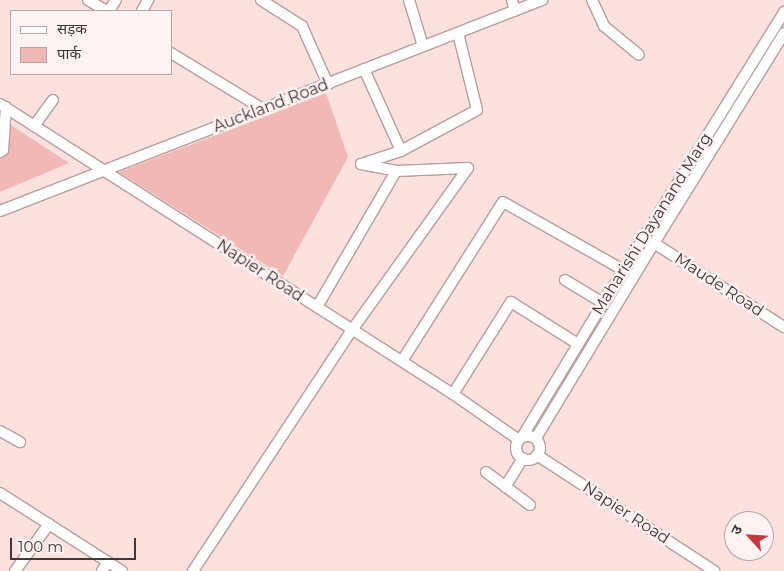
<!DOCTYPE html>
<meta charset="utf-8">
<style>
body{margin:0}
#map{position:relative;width:784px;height:571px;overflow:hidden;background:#fce1df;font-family:Montserrat,"Noto Sans Devanagari",sans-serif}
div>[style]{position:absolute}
.green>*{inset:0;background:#f1b8b5}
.roads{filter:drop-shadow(1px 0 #b79e9c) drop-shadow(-1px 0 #b79e9c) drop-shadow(0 1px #b79e9c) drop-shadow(0 -1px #b79e9c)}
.minor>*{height:10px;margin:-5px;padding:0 5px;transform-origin:5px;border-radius:5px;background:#fff}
.minor>.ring{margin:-5px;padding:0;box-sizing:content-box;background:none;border:10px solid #fff;border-radius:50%}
span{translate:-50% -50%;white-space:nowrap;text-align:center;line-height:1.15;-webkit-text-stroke:5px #fef2f2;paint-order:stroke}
.street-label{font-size:16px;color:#423737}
.legend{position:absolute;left:10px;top:10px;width:162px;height:65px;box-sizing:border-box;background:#fef2f2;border:1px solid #b3a7a7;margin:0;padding:6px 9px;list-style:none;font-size:15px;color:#423737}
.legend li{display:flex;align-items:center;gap:10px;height:25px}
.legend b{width:25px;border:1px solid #b3a7a7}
.north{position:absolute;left:724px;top:511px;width:50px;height:50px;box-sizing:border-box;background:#fef2f2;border:1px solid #b3a7a7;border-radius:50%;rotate:296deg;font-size:14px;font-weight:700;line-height:20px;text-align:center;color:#423737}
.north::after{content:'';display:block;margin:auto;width:18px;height:22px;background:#c73740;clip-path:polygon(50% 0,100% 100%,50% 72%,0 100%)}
.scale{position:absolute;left:10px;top:538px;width:126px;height:22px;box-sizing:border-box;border:2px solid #423737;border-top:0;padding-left:6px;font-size:15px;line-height:18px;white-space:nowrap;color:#423737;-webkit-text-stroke:4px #fef2f2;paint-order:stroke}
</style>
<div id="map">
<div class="green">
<i style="clip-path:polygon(326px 93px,348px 157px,283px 276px,119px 172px)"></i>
<i style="clip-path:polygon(0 118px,69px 163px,0 192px)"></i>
</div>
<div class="roads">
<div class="minor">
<i style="left:88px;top:0;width:21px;rotate:31deg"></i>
<i style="left:261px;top:0;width:49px;rotate:32.4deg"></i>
<i style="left:302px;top:26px;width:64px;rotate:65.9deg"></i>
<i style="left:409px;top:0;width:48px;rotate:73.1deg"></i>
<i style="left:512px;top:0;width:11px;rotate:75deg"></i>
<i style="left:592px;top:0;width:29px;rotate:65deg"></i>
<i style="left:604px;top:26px;width:45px;rotate:39.6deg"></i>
<i style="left:109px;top:11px;width:13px;rotate:-58deg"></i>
<i style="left:142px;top:11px;width:13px;rotate:-61deg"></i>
<i style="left:458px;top:33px;width:79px;rotate:76.1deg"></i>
<i style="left:477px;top:110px;width:86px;rotate:151.7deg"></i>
<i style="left:401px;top:151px;width:42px;rotate:162deg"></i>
<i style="left:361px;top:164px;width:36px;rotate:11deg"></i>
<i style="left:396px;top:171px;width:72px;rotate:-2.4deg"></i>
<i style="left:171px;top:53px;width:108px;rotate:31.3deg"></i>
<i style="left:364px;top:69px;width:90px;rotate:65.7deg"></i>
<i style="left:0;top:104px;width:538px;rotate:32.63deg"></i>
<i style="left:453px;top:394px;width:80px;rotate:34.9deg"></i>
<i style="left:34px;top:126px;width:32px;rotate:-54deg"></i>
<i style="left:0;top:152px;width:4px;rotate:-34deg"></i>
<i style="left:3px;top:150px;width:43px;rotate:-86deg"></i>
<i style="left:0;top:211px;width:582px;rotate:-21.27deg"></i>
<i style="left:654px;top:243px;width:155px;rotate:32.9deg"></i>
<i style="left:565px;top:280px;width:44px;rotate:31.2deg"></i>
<i style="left:317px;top:307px;width:157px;rotate:-59.8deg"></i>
<i style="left:402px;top:361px;width:188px;rotate:-57.6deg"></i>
<i style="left:503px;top:202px;width:138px;rotate:29.5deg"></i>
<i style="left:453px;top:394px;width:109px;rotate:-57.8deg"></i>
<i style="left:511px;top:302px;width:79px;rotate:32.1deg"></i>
<i style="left:0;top:431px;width:23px;rotate:29deg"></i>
<i class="ring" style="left:516px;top:436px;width:14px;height:14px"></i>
<i style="left:522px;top:437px;width:157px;rotate:-58.8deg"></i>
<i style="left:603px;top:303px;width:343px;rotate:-58.1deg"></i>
<i style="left:536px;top:438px;width:228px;rotate:-58.8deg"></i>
<i style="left:654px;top:243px;width:247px;rotate:-58.2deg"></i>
<i style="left:537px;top:455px;width:212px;rotate:33.2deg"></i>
<i style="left:486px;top:472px;width:55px;rotate:36.9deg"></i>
<i style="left:505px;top:487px;width:34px;rotate:-58deg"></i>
<i style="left:0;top:493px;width:145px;rotate:32.6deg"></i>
<i style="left:15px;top:571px;width:58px;rotate:-54.1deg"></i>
<i style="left:102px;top:571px;width:11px;rotate:-56deg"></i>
<i style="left:193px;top:571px;width:289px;rotate:-56.6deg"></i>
<i style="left:352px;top:330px;width:199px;rotate:-54.4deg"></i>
</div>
</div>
<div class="street-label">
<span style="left:271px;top:106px;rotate:-21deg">Auckland Road</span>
<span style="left:652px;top:224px;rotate:-58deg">Maharishi Dayanand Marg</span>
<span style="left:260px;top:271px;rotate:33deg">Napier Road</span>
<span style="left:719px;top:285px;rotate:33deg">Maude Road</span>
<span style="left:626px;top:513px;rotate:33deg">Napier Road</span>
</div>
<ul class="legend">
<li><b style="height:6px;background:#fff"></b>सड़क</li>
<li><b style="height:14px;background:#f1b8b5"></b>पार्क</li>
</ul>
<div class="north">उ</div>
<div class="scale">100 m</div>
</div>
